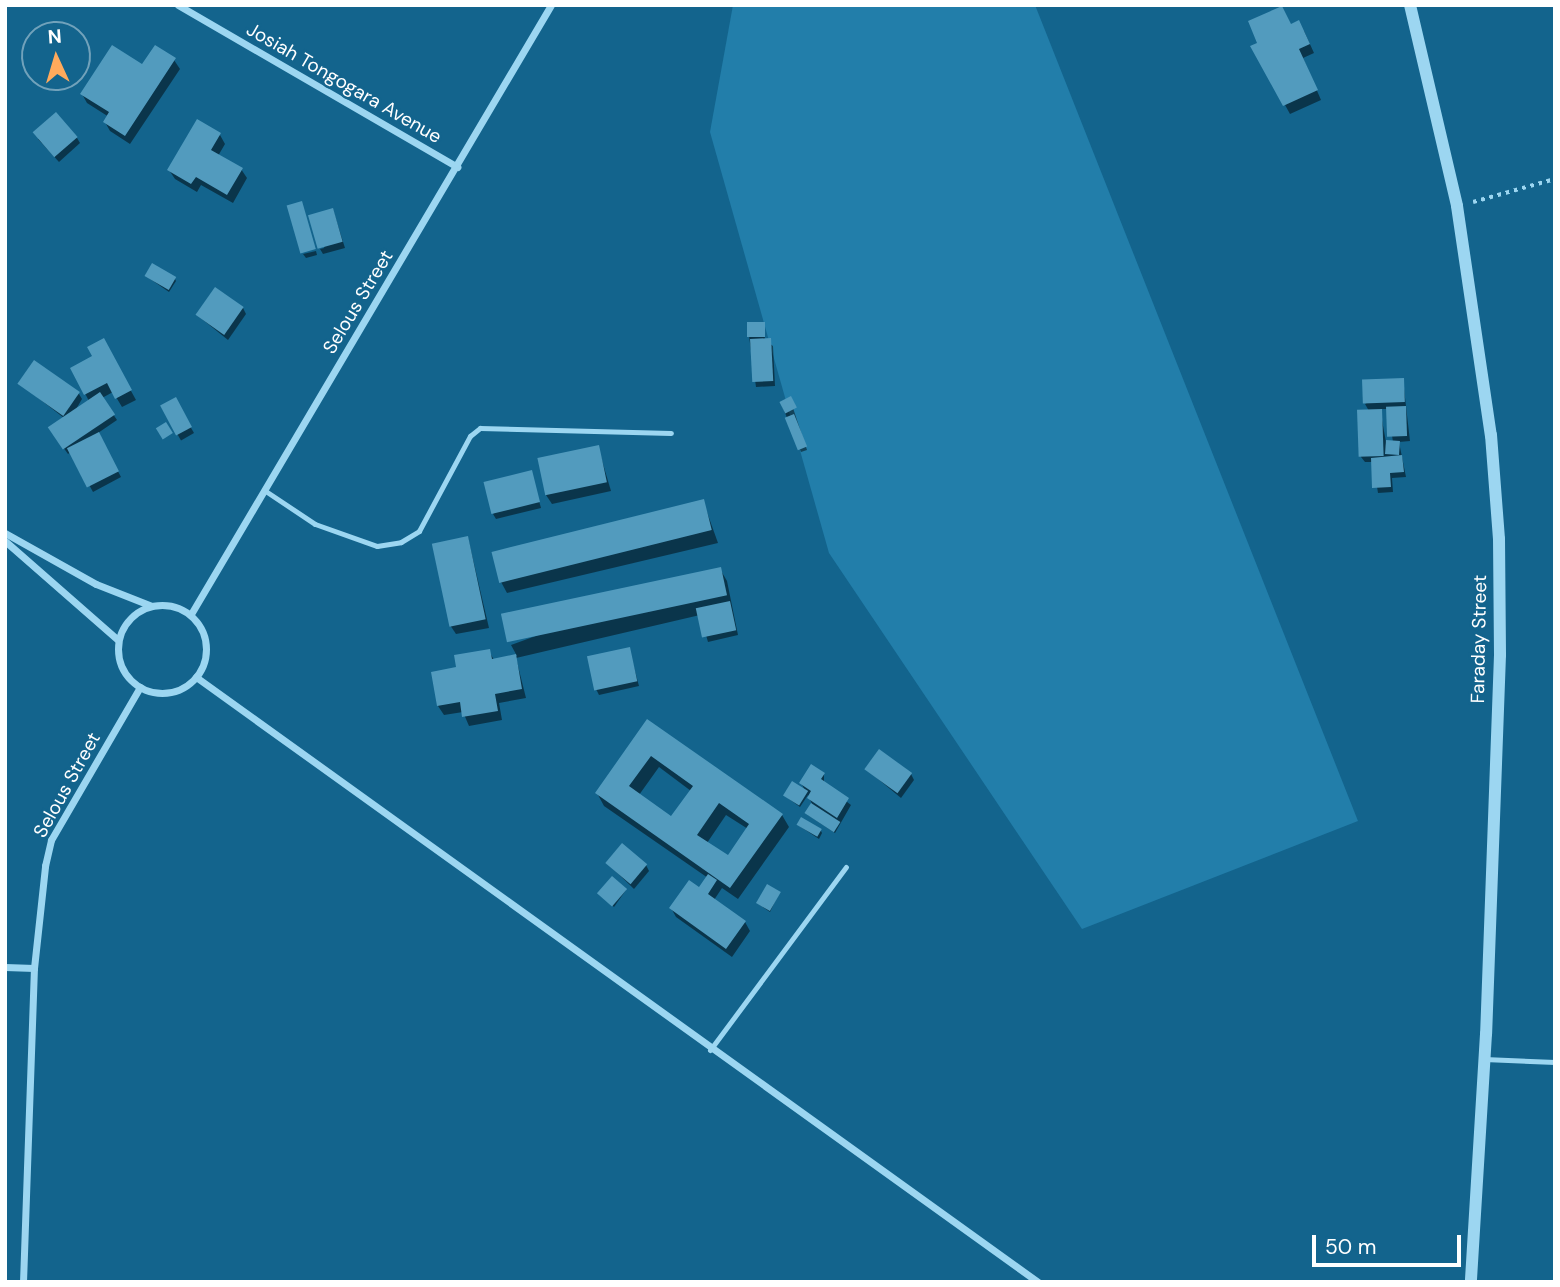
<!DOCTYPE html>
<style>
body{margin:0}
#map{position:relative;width:1560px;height:1287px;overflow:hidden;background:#13648d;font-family:"DM Sans",sans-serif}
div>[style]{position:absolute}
.green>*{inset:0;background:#227eaa}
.shadow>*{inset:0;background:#0007;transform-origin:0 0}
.building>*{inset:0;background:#529bbe;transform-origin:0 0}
.path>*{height:3.5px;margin-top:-1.75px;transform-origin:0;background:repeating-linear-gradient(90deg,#9cd6f1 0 3.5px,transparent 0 8.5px)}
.service>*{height:5px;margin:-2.5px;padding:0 2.5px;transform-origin:2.5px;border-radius:2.5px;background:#9cd6f1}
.minor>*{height:7px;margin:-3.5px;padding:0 3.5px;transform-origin:3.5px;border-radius:3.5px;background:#9cd6f1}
.minor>.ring{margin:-3.5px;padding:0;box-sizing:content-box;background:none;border:7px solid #9cd6f1;border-radius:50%}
.tertiary>*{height:12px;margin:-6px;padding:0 6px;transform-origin:6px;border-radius:6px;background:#9cd6f1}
span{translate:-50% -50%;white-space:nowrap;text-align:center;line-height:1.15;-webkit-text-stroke:5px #13648d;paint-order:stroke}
.street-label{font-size:19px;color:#fff}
.frame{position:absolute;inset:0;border:7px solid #fff;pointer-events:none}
.north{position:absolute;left:21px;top:21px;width:70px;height:70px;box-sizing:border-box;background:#13648d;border:2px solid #71a2bb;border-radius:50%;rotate:356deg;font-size:19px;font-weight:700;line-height:28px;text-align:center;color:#fff}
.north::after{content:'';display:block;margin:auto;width:24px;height:32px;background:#ffaa5c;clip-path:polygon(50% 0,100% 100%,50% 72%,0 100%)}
.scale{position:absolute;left:1312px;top:1235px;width:149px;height:32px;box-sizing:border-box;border:4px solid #fff;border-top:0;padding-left:9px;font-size:21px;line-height:24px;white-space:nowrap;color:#fff;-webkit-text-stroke:5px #13648d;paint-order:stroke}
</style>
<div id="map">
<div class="green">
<i style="clip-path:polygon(733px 5px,1035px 5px,1358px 821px,1082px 929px,829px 553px,710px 132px)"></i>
</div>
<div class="shadow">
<i style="clip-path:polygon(1304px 31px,1314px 53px,1303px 58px,1321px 100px,1290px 114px,1253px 47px)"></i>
<i style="clip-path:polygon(174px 60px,180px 69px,130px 144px,110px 131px,105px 122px,109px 117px,87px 103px,82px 94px,142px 67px)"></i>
<i style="clip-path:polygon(220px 135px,225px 144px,218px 156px,241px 169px,247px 178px,233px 203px,201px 185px,197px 192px,175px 179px,169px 170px)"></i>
<i style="clip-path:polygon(77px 138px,80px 143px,59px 162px,38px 139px)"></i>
<i style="clip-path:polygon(333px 210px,345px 248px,323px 254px,320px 249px,324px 248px)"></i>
<i style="clip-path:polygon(316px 251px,317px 255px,306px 258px,303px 254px)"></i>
<i style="clip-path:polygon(146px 276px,175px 279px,176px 281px,169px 292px)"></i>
<i style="clip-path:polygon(243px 308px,246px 314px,228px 340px,197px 315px)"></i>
<i style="clip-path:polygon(764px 324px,765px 340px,773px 346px,775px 386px,756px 387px,749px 336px)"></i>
<i style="clip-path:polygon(103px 340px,136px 400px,122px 407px,113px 392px,102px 398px,117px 420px,98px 433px,121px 477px,93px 492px,71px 452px,68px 454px,53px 433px,64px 418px,19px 383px,34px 362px,79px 394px,82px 399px,75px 411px,89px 401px,72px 369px,94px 357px)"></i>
<i style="clip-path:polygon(evenodd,1403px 380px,1410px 441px,1399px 442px,1406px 477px,1392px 478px,1393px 492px,1378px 493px,1373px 462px,1365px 462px,1361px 457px,1369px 411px,1365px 404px,1403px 380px,1380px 409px,1388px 409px,1393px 442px,1386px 442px,1380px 409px)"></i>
<i style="clip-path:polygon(790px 399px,807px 450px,801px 452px,781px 403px)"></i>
<i style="left:175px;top:400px;width:38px;height:15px;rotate:60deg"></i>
<i style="clip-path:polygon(598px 447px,611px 491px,552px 504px,546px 495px)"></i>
<i style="clip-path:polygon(531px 472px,541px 508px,496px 519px,493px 514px)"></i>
<i style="clip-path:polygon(703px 501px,718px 543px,507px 593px,500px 580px)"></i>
<i style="clip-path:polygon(468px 538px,489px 628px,456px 634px,450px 625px)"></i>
<i style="clip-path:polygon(720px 569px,727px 581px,738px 635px,708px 642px,700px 615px,516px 658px,526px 698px,499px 703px,502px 720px,469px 726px,463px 712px,444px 715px,438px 706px,458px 669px,489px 651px,494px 660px,517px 656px,511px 645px)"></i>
<i style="clip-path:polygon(629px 649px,639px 686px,599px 695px,596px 689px)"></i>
<i style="clip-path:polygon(evenodd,647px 722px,782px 815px,789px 827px,738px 899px,722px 888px,714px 900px,745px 922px,750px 931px,732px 957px,676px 917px,671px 908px,699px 890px,708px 878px,604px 806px,597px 793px,647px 722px,659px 767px,691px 791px,671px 818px,639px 795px,659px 767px,647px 722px,726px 815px,748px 829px,729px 857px,707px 843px,726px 815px)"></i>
<i style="clip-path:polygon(866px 769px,911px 774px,914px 780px,901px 798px)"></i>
<i style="clip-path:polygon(824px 774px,824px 784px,851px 805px,835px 833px,808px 815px,812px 804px,808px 795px,800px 807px,785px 796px,806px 792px,801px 783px)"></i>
<i style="clip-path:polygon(798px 825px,821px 831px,822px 833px,819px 839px)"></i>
<i style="clip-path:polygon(607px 863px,646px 865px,649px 871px,634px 889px)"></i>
<i style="clip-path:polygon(626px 890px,614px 907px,601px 895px)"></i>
<i style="clip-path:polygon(779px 893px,770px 912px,757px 903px)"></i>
</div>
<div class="building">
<i style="clip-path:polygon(1282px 6px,1291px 24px,1299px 20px,1310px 44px,1299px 49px,1318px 90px,1283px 106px,1250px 46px,1257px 43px,1248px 21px)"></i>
<i style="clip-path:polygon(112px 45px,142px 64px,155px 45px,176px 58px,125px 136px,103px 122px,109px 112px,80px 94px)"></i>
<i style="left:56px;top:112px;width:33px;height:31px;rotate:49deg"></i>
<i style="clip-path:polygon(197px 119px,221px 133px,211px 150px,243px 168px,227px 195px,196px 177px,191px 184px,167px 170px)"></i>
<i style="left:302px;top:201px;width:50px;height:16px;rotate:74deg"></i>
<i style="left:333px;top:208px;width:35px;height:26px;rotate:74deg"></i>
<i style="left:152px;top:263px;width:28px;height:15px;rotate:30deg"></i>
<i style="left:215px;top:287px;width:35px;height:34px;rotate:35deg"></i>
<i style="left:765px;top:322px;width:15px;height:18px;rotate:90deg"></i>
<i style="clip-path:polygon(104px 338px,132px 390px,115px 399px,107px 383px,84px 395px,70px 368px,92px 356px,87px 347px)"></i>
<i style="left:771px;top:338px;width:43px;height:21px;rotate:87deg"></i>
<i style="left:34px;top:360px;width:56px;height:29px;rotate:35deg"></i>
<i style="left:1404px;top:378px;width:24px;height:42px;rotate:88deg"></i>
<i style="left:100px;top:392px;width:27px;height:63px;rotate:56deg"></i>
<i style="left:791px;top:396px;width:13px;height:13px;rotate:63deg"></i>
<i style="left:176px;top:397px;width:34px;height:18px;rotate:62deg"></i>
<i style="left:1406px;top:406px;width:30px;height:20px;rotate:88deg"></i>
<i style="left:1382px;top:409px;width:47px;height:25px;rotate:88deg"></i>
<i style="left:794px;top:414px;width:35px;height:10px;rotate:68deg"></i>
<i style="left:166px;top:422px;width:13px;height:12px;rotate:58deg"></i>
<i style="left:99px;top:432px;width:44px;height:36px;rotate:63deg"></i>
<i style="left:1386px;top:440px;width:14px;height:14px;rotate:4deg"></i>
<i style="left:599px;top:445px;width:38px;height:63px;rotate:78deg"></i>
<i style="clip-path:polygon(1402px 455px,1404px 472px,1390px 473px,1391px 487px,1372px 488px,1371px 458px)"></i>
<i style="left:532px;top:470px;width:33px;height:50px;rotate:76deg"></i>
<i style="left:704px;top:499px;width:32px;height:219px;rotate:76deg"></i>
<i style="left:468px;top:536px;width:85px;height:37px;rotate:78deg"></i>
<i style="left:721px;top:567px;width:29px;height:225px;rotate:78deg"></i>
<i style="left:730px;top:601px;width:30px;height:35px;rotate:78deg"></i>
<i style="left:630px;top:647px;width:35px;height:44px;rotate:78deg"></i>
<i style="clip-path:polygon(490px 649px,492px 659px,516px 654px,522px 689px,495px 694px,498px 711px,462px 717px,460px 702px,437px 706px,431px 672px,456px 667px,454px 655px)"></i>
<i style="clip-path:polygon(evenodd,647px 719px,783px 814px,730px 888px,595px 793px,647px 719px,651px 756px,693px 786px,671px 816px,629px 786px,651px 756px,647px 719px,719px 803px,749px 824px,728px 855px,697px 835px,719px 803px)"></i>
<i style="left:879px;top:749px;width:41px;height:25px;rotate:36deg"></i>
<i style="clip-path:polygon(811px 764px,825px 773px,821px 779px,849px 798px,837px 818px,807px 798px,811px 791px,799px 783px)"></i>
<i style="left:792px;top:781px;width:19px;height:17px;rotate:32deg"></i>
<i style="left:811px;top:803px;width:35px;height:12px;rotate:33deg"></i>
<i style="left:801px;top:817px;width:24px;height:9px;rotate:30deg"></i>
<i style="left:622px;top:843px;width:33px;height:26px;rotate:40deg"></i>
<i style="clip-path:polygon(708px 874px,717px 880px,708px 894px,746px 921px,726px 949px,669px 908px,689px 880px,699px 887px)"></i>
<i style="left:612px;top:876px;width:20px;height:23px;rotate:41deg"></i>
<i style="left:767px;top:884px;width:16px;height:22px;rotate:30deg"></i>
</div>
<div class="path">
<i style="left:1473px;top:202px;width:85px;rotate:-15.7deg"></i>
</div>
<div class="service">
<i style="left:264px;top:490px;width:61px;rotate:33.7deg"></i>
<i style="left:315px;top:524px;width:66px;rotate:19.5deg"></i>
<i style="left:377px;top:546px;width:24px;rotate:-9deg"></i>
<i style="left:401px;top:542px;width:21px;rotate:-31deg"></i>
<i style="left:419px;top:531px;width:108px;rotate:-61.8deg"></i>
<i style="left:470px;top:436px;width:13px;rotate:-39deg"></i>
<i style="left:480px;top:428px;width:191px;rotate:1.5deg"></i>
<i style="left:710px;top:1050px;width:228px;rotate:-53.4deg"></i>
<i style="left:1484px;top:1059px;width:71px;rotate:2.4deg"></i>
</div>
<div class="minor">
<i style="left:178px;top:5px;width:323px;rotate:30.1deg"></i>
<i style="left:5px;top:533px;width:104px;rotate:29.3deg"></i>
<i style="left:96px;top:584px;width:60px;rotate:21.4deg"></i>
<i style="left:5px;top:541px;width:150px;rotate:41.2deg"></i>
<i class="ring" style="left:118px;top:605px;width:81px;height:81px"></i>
<i style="left:191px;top:614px;width:707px;rotate:-59.41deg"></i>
<i style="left:196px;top:677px;width:1037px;rotate:35.7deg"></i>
<i style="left:5px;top:967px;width:29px;rotate:2deg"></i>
<i style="left:23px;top:1282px;width:314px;rotate:-88deg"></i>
<i style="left:34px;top:968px;width:103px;rotate:-83.8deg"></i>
<i style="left:45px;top:866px;width:27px;rotate:-77deg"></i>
<i style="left:51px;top:840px;width:177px;rotate:-59.8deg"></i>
</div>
<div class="tertiary">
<i style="left:1410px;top:5px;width:206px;rotate:76.8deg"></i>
<i style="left:1457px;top:206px;width:232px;rotate:81.6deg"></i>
<i style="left:1491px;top:435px;width:104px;rotate:85.6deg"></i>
<i style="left:1499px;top:539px;width:116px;rotate:89.5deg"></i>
<i style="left:1500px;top:655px;width:379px;rotate:92.1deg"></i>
<i style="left:1486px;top:1034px;width:248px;rotate:93.5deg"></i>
</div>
<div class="street-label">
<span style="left:344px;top:83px;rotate:30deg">Josiah Tongogara Avenue</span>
<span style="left:358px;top:302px;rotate:-59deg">Selous Street</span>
<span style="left:1479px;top:639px;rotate:-89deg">Faraday Street</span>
<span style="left:67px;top:785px;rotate:-61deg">Selous Street</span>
</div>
<div class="frame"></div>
<div class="north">N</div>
<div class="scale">50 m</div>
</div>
